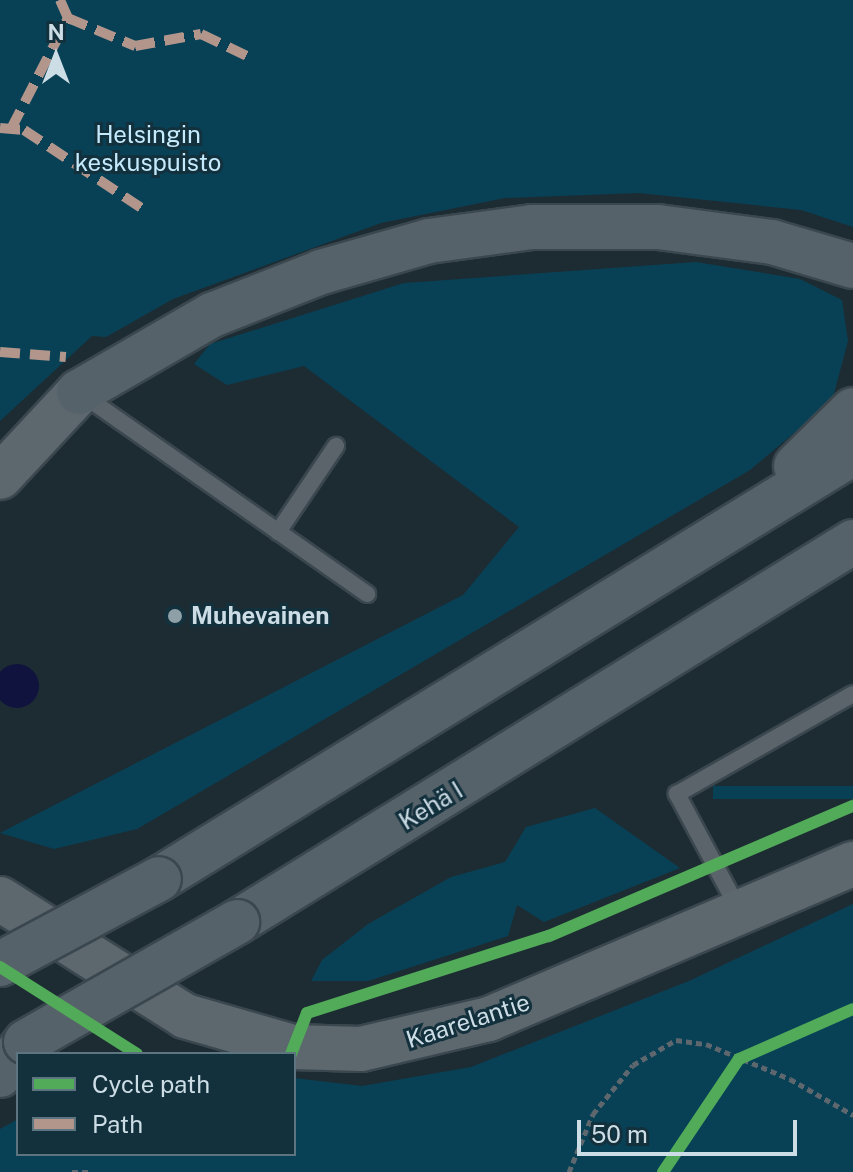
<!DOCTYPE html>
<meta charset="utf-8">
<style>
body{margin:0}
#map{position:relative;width:853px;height:1172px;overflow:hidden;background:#1d2c33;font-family:"Public Sans",sans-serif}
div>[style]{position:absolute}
.green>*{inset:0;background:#084156;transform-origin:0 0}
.water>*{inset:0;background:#0f133d}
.round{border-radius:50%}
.path>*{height:5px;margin-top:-2.5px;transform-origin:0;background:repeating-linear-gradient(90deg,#5e676d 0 6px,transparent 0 10px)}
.roads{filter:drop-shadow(2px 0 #3b474e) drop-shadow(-2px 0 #3b474e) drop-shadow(0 2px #3b474e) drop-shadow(0 -2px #3b474e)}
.lane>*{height:16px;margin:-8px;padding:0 8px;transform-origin:8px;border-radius:8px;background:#5b646b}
.secondary>*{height:44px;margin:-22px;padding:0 22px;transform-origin:22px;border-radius:22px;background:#5c676e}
.highway>*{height:44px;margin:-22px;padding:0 22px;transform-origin:22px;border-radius:22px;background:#566269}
.bridges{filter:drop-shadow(2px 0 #3b474e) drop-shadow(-2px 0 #3b474e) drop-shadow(0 2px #3b474e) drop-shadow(0 -2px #3b474e)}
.highway-bridge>*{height:44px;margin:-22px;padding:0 22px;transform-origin:22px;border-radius:22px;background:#566269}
.quiet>*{height:10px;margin-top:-5px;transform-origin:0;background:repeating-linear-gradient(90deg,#b2968c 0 20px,transparent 0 30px)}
.cycleway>*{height:12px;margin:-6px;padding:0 6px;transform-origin:6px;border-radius:6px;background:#51ab58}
.dots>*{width:22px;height:22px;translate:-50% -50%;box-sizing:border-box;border:4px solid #13303d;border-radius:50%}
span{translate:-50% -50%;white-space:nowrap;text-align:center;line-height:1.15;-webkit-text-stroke:6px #13303d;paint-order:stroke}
.park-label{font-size:24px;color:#c5eafc}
.poi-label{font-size:24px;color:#cddde6;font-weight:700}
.left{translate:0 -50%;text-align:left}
.street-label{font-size:24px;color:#cddde6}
.legend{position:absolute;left:16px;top:1052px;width:280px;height:104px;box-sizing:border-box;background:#13303d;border:2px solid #5d7581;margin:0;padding:10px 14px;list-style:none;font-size:24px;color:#cddde6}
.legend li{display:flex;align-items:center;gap:16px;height:40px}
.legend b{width:40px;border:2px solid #5d7581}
.north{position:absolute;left:16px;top:16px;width:80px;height:80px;-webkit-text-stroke:6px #13303d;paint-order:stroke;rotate:0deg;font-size:22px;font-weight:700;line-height:32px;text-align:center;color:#cddde6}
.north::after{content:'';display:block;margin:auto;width:28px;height:36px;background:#cddde6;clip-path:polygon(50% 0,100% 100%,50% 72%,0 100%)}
.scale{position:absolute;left:577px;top:1120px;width:220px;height:36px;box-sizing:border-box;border:4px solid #cddde6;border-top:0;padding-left:10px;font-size:24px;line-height:28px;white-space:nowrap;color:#cddde6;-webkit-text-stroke:6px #13303d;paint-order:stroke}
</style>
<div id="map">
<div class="green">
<i style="clip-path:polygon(0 0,853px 0,853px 227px,801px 210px,639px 193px,505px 198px,381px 223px,173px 299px,106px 337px,92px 336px,0 421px)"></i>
<i style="clip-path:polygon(696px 262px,800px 279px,842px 300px,848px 341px,832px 401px,750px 470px,137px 829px,54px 849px,0 833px,463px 595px,519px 527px,304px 366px,227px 385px,194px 364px,210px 344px,404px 283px)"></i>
<i style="left:853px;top:786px;width:13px;height:140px;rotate:90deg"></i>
<i style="clip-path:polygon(595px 808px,680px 868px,544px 922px,517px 905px,508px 936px,368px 981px,311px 981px,322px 960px,368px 924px,451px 877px,505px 862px,526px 827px)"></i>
<i style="clip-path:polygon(853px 904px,853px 1172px,0 1172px,0 1129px,18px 1119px,18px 1154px,294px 1154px,294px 1078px,362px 1086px,471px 1067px,689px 981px)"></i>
</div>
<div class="water">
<i class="round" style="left:-5px;top:664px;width:44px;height:44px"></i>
</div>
<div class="path">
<i style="left:72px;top:1172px;width:18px"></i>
<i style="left:569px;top:1172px;width:63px;rotate:-67.5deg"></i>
<i style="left:593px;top:1114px;width:63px;rotate:-50.8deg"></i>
<i style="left:633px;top:1065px;width:50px;rotate:-30.2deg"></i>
<i style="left:676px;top:1040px;width:30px;rotate:8deg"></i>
<i style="left:706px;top:1044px;width:91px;rotate:22.6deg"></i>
<i style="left:790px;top:1079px;width:73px;rotate:29.7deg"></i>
</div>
<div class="roads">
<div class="lane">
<i style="left:83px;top:395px;width:347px;rotate:35deg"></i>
<i style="left:278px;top:532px;width:104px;rotate:-56deg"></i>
<i style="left:739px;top:910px;width:132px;rotate:-118.1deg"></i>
<i style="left:677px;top:794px;width:202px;rotate:-29.6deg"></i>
</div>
<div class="secondary">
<i style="left:0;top:477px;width:116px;rotate:-47.1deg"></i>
<i style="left:0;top:899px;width:219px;rotate:32.3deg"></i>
<i style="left:185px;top:1016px;width:112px;rotate:16deg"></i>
<i style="left:293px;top:1047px;width:68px;rotate:1.7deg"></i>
<i style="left:361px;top:1049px;width:131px;rotate:-13.2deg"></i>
<i style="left:489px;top:1019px;width:396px;rotate:-23.1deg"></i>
</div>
<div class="highway">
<i style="left:79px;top:392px;width:154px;rotate:-30.1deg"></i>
<i style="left:212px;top:315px;width:117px;rotate:-21.5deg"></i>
<i style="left:321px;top:272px;width:112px;rotate:-16deg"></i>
<i style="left:429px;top:241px;width:104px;rotate:-7.7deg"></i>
<i style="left:532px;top:227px;width:126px"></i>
<i style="left:658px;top:227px;width:115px;rotate:7.5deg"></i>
<i style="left:772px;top:242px;width:84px;rotate:16.5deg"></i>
<i style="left:796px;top:466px;width:80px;rotate:-44.5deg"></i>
<i style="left:159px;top:879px;width:814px;rotate:-31.54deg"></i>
<i style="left:237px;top:922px;width:724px;rotate:-31.67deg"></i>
<i style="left:0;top:1075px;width:42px;rotate:-51.8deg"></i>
</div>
</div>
<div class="bridges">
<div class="highway-bridge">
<i style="left:0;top:964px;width:180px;rotate:-28.1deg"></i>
<i style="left:26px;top:1042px;width:243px;rotate:-29.6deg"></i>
</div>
</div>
<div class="quiet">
<i style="left:68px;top:18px;width:73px;rotate:22.7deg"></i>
<i style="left:135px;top:46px;width:67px;rotate:-10.3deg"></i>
<i style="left:201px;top:34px;width:55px;rotate:25.6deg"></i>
<i style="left:0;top:128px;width:24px;rotate:5deg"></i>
<i style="left:24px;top:130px;width:143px;rotate:33.6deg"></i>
<i style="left:11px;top:129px;width:125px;rotate:-62.8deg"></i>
<i style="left:68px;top:18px;width:20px;rotate:-114deg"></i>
<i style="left:0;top:352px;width:66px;rotate:4.3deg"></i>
</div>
<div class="cycleway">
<i style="left:0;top:967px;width:162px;rotate:32.4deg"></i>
<i style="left:291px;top:1054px;width:44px;rotate:-68.7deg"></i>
<i style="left:307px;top:1013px;width:254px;rotate:-17.7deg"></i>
<i style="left:549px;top:936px;width:331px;rotate:-23.2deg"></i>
<i style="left:663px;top:1172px;width:136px;rotate:-56.1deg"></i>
<i style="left:739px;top:1059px;width:124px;rotate:-23.7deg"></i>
</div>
<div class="dots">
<i style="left:175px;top:616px;background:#8f9fa7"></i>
</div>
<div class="park-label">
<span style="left:148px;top:149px">Helsingin<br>keskuspuisto</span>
</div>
<div class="poi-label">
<span class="left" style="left:191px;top:616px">Muhevainen</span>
</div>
<div class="street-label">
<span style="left:431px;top:806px;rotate:-31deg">Kehä I</span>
<span style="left:468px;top:1021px;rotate:-18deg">Kaarelantie</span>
</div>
<ul class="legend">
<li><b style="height:10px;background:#51ab58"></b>Cycle path</li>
<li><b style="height:10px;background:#b2968c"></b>Path</li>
</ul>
<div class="north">N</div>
<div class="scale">50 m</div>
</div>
